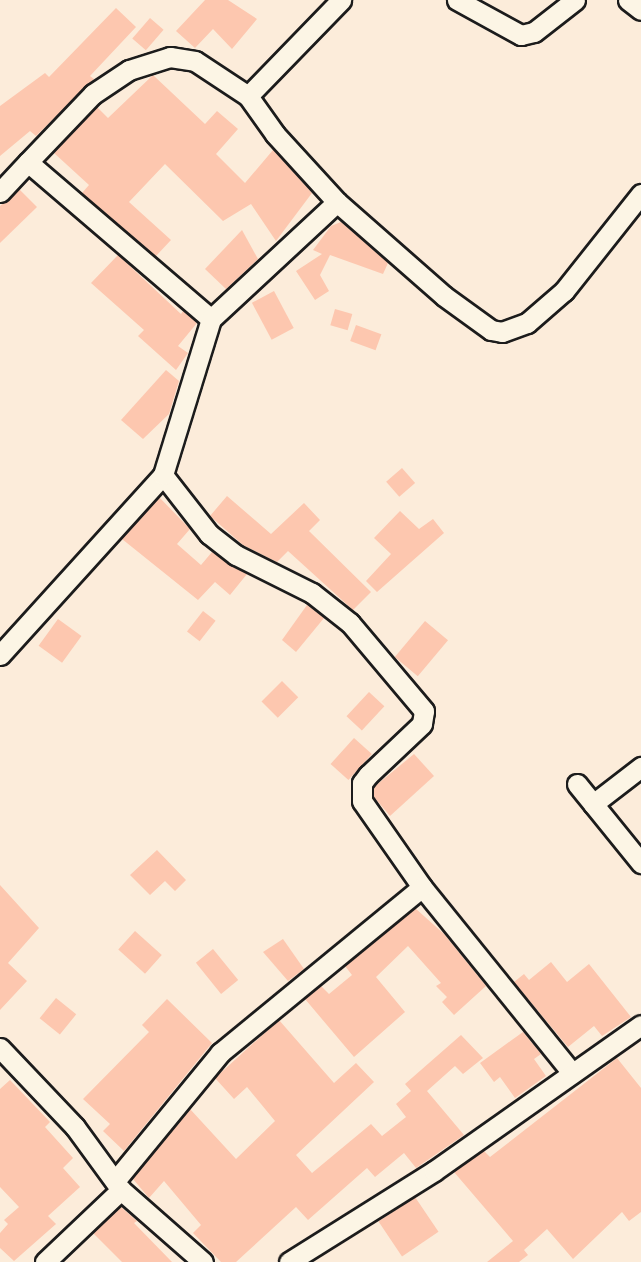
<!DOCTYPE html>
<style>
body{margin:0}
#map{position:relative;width:641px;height:1262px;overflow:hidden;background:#fcecda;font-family:"Gochi Hand",sans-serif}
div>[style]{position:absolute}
.building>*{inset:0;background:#fdc7af;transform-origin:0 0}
.roads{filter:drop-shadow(2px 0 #1c1c1c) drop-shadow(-2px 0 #1c1c1c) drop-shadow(0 2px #1c1c1c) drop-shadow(0 -2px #1c1c1c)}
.minor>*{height:19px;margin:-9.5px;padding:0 9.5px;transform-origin:9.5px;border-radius:9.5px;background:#fcf5e5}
span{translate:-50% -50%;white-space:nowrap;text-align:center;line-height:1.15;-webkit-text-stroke:6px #fcf5e5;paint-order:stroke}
</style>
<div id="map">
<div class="building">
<i style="clip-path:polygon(205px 0,228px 0,257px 19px,232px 49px,213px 29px,195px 48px,176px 31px)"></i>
<i style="clip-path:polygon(116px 8px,136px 27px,90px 76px,94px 79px,36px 136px,30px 131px,0 156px,0 106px,45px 73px,49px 77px)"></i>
<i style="left:150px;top:18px;width:18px;height:27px;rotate:41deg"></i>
<i style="clip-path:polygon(153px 75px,205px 124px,217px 111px,238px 129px,216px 154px,245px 183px,273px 150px,312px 193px,276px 241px,251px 204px,223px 221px,165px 164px,129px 202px,171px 240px,156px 256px,82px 193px,89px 185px,54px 153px,97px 107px,108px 118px)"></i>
<i style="clip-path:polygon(19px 189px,37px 207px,0 243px,0 206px)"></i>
<i style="clip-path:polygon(341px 222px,388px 263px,383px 274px,330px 255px,320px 275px,329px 291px,315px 300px,296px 271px,322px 254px,313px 250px,331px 226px)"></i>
<i style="clip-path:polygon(242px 230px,258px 259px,226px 289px,205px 269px)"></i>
<i style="clip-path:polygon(118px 255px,181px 314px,183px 311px,197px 323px,178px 346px,188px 353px,176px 370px,138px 336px,144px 330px,91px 283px)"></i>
<i style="left:274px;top:291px;width:42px;height:25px;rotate:62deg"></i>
<i style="left:335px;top:309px;width:18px;height:17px;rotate:16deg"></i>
<i style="left:356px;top:325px;width:27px;height:17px;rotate:20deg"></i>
<i style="clip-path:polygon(166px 370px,179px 381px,169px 414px,143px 439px,121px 420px)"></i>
<i style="left:402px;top:468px;width:20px;height:21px;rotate:49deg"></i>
<i style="clip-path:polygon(227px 496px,271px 534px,304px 503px,320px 520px,309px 531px,371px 592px,353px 610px,288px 551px,277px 562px,243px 545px,210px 516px)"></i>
<i style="clip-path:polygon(159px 497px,190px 529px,177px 544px,201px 565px,212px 552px,247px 574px,230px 595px,215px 582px,198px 600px,122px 539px)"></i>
<i style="clip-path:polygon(400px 511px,419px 529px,433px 519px,444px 533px,377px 592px,366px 581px,391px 554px,374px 538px)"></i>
<i style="clip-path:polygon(307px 605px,324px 618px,296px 652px,282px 640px)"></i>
<i style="left:203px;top:611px;width:16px;height:26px;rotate:38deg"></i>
<i style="left:58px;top:619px;width:29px;height:33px;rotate:36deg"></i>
<i style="left:425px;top:621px;width:30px;height:47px;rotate:40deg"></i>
<i style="left:282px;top:681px;width:23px;height:29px;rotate:45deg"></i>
<i style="left:369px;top:692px;width:21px;height:33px;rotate:43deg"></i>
<i style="left:354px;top:738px;width:24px;height:35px;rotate:42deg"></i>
<i style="clip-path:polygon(414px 754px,434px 776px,390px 816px,374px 797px,374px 787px)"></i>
<i style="clip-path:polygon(157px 850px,186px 880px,175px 891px,165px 881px,150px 895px,130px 875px)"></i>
<i style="clip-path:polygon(0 885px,39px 928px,8px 963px,27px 981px,0 1010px)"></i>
<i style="clip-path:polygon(415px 908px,444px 934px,486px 986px,454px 1015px,442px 1002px,447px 997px,436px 986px,441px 983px,408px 946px,376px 977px,405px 1012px,354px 1057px,305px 999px,321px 986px,329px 994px,352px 975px,345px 966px)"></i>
<i style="left:135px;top:931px;width:36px;height:25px;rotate:42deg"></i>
<i style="clip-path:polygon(283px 939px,304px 969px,288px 981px,263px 952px)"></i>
<i style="left:213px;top:949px;width:40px;height:22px;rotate:51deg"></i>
<i style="clip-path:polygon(551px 962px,567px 982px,589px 964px,631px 1017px,602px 1036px,594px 1026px,568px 1047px,514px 982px,524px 974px,529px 980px)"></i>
<i style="left:56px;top:998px;width:26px;height:26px;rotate:39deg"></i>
<i style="clip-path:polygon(167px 999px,212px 1043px,124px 1151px,103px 1131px,110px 1124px,83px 1099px,149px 1032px,142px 1025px)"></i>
<i style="clip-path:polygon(279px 1020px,334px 1083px,356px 1063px,374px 1082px,296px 1155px,312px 1173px,371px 1124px,382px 1136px,406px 1117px,396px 1104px,411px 1091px,405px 1084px,461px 1035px,483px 1058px,463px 1074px,455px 1066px,427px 1091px,464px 1135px,416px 1168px,404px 1153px,375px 1177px,367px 1168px,308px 1220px,296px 1207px,236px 1262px,221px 1262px,193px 1233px,201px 1225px,164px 1181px,149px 1198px,133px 1179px,190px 1109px,236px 1159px,275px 1121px,247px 1087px,234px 1099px,215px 1078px)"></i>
<i style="clip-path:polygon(523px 1032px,541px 1054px,534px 1059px,546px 1076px,515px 1098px,500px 1077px,494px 1082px,480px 1063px)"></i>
<i style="clip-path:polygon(617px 1058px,641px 1088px,641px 1212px,629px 1221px,622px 1212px,573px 1259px,547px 1229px,524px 1250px,528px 1255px,519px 1262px,487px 1262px,513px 1241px,454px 1172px,484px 1151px,490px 1157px)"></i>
<i style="clip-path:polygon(10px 1080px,50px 1122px,45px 1127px,73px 1158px,63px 1168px,80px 1187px,48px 1216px,56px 1224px,14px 1261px,0 1248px,0 1233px,8px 1224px,4px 1220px,19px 1207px,0 1187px,0 1089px)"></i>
<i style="left:415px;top:1197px;width:42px;height:44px;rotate:56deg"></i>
<i style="clip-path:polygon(121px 1207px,137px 1221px,134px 1223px,172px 1262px,122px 1262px,93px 1233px)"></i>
</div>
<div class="roads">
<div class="minor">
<i style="left:457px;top:0;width:73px;rotate:28.7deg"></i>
<i style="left:521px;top:35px;width:13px;rotate:-13deg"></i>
<i style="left:534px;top:32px;width:52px;rotate:-38deg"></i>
<i style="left:628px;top:0;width:16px;rotate:38deg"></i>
<i style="left:0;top:192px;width:41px;rotate:-47deg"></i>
<i style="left:337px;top:202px;width:142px;rotate:41.3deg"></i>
<i style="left:444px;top:296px;width:58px;rotate:35.9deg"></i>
<i style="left:491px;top:330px;width:11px;rotate:10deg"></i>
<i style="left:502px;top:332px;width:27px;rotate:-20deg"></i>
<i style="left:527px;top:323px;width:49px;rotate:-40.9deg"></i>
<i style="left:564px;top:291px;width:124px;rotate:-51.6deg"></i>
<i style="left:211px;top:319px;width:241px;rotate:-139.4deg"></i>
<i style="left:28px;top:162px;width:94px;rotate:-46.3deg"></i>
<i style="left:93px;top:94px;width:43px;rotate:-33.7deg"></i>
<i style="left:129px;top:70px;width:43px;rotate:-17.6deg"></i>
<i style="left:170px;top:57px;width:25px;rotate:9deg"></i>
<i style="left:195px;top:61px;width:64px;rotate:33.4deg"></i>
<i style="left:163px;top:475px;width:75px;rotate:52.1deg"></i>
<i style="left:209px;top:534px;width:34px;rotate:38deg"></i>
<i style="left:236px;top:555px;width:85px;rotate:26.6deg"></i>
<i style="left:312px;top:593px;width:48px;rotate:38.3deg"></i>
<i style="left:350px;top:623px;width:115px;rotate:49.9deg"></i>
<i style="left:424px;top:711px;width:13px;rotate:99deg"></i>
<i style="left:422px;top:724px;width:74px;rotate:136.6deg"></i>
<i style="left:368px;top:775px;width:10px;rotate:127deg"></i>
<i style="left:362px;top:783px;width:18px;rotate:90deg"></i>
<i style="left:362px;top:801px;width:105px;rotate:55.1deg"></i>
<i style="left:422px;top:887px;width:239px;rotate:51.1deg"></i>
<i style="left:0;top:655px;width:243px;rotate:-47.8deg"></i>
<i style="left:163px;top:475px;width:163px;rotate:-72.9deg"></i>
<i style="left:211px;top:319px;width:172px;rotate:-42.9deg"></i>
<i style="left:337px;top:202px;width:92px;rotate:-132.4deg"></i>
<i style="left:275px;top:134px;width:47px;rotate:-125.4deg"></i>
<i style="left:248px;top:96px;width:134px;rotate:-45.9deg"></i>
<i style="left:577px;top:784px;width:102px;rotate:51deg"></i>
<i style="left:593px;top:804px;width:61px;rotate:-37.6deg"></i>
<i style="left:0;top:1048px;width:109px;rotate:46.5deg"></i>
<i style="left:75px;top:1127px;width:78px;rotate:53.9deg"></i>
<i style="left:115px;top:1181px;width:166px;rotate:-50.6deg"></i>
<i style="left:220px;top:1053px;width:261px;rotate:-39.4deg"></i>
<i style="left:45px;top:1262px;width:105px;rotate:-43.5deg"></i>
<i style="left:121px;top:1190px;width:109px;rotate:41.3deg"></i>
<i style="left:289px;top:1262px;width:171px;rotate:-32.1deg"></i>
<i style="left:434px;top:1171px;width:253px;rotate:-35.2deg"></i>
</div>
</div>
</div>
